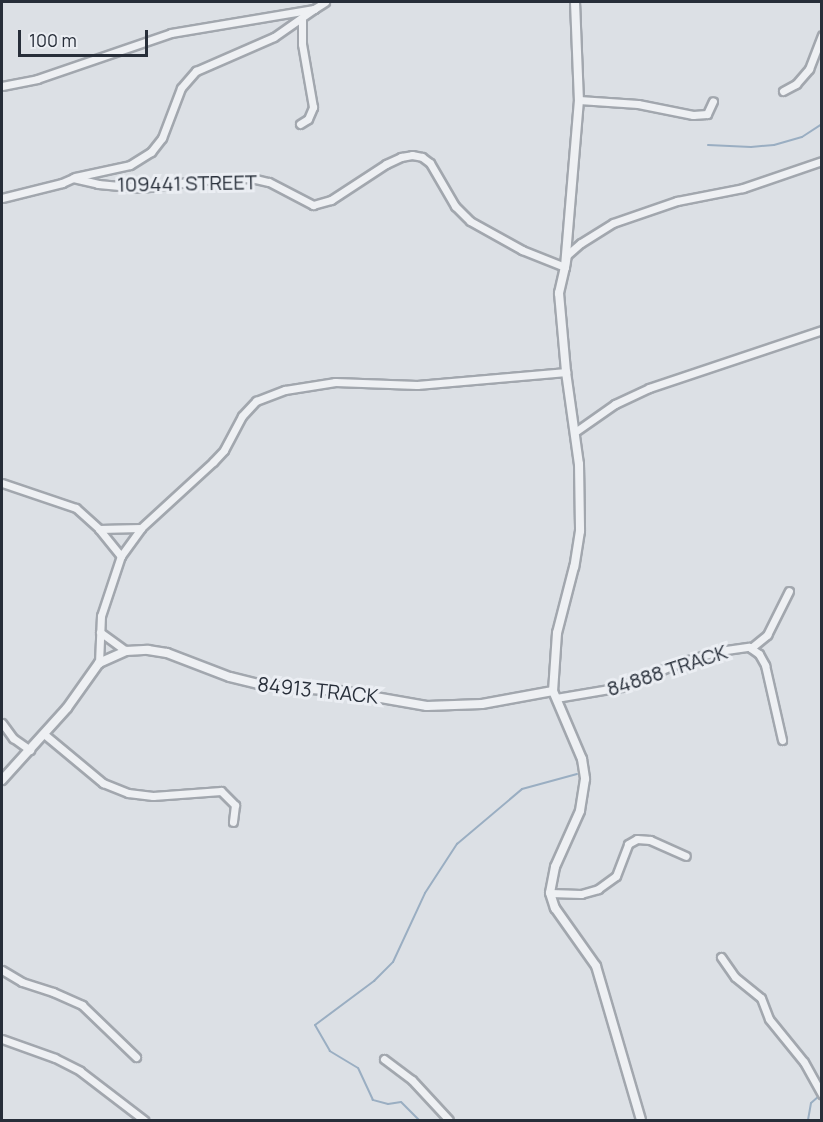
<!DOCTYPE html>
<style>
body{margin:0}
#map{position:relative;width:823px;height:1122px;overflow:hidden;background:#dce0e5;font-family:Manrope,sans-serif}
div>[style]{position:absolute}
.stream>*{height:2px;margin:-1px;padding:0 1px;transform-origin:1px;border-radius:1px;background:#9aaec2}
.roads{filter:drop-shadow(2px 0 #a2a7ae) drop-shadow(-2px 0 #a2a7ae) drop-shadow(0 2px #a2a7ae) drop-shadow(0 -2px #a2a7ae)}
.minor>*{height:7px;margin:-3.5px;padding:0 3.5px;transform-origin:3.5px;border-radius:3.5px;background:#eef0f3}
.tertiary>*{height:8px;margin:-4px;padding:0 4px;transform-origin:4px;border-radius:4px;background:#eef0f3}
span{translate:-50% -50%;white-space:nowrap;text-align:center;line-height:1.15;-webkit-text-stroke:6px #ebeef3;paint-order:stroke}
.street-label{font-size:20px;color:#272e39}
.frame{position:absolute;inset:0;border:3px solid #272e39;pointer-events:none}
.scale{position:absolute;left:18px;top:30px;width:130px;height:27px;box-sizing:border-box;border:3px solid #272e39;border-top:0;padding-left:8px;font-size:18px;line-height:21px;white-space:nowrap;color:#272e39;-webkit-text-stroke:4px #ebeef3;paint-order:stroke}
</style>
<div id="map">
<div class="stream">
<i style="left:708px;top:145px;width:43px;rotate:2.7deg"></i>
<i style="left:751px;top:147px;width:23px;rotate:-5deg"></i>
<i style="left:774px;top:145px;width:29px;rotate:-16deg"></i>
<i style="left:802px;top:137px;width:24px;rotate:-33deg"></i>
<i style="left:419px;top:1120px;width:25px;rotate:-135deg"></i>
<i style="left:401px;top:1102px;width:13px;rotate:171deg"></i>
<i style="left:388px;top:1104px;width:16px;rotate:-165deg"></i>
<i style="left:373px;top:1100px;width:35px;rotate:-115deg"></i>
<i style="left:358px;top:1068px;width:33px;rotate:-149deg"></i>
<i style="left:330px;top:1051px;width:30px;rotate:-120deg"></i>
<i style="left:315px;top:1025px;width:74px;rotate:-36.7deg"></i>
<i style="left:374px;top:981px;width:27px;rotate:-45deg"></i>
<i style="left:393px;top:962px;width:76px;rotate:-65.1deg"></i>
<i style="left:425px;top:893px;width:59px;rotate:-56.9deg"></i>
<i style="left:457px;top:844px;width:85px;rotate:-40.2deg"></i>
<i style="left:522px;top:789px;width:57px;rotate:-15.3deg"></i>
<i style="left:808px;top:1120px;width:17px;rotate:-80deg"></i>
<i style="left:811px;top:1103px;width:11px;rotate:-41deg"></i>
</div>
<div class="roads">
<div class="minor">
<i style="left:2px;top:86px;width:36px;rotate:-11deg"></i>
<i style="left:37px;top:79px;width:142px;rotate:-18.9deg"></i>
<i style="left:171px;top:33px;width:145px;rotate:-9.5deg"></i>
<i style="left:314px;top:9px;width:13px;rotate:-32deg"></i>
<i style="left:783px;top:91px;width:15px;rotate:-28deg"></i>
<i style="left:796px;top:84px;width:20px;rotate:-49deg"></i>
<i style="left:809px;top:69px;width:36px;rotate:-69deg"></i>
<i style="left:579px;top:100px;width:59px;rotate:3.9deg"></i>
<i style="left:638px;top:104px;width:56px;rotate:11.3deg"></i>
<i style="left:693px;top:115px;width:14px;rotate:-4deg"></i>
<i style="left:707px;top:114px;width:14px;rotate:-65deg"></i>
<i style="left:300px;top:124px;width:9px;rotate:-32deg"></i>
<i style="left:308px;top:119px;width:13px;rotate:-67deg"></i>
<i style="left:313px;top:107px;width:64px;rotate:-99.9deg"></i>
<i style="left:302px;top:44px;width:24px;rotate:-90deg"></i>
<i style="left:75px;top:177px;width:56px;rotate:-12.3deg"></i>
<i style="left:130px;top:165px;width:25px;rotate:-32deg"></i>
<i style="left:151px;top:152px;width:18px;rotate:-52deg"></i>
<i style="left:162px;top:138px;width:53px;rotate:-69.2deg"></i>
<i style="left:181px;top:88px;width:23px;rotate:-49deg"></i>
<i style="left:196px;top:71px;width:85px;rotate:-23.6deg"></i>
<i style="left:274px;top:37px;width:49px;rotate:-35deg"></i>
<i style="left:2px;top:198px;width:62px;rotate:-14deg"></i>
<i style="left:62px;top:183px;width:12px;rotate:-24deg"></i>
<i style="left:73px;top:178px;width:26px;rotate:13deg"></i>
<i style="left:98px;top:184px;width:43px;rotate:5.3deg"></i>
<i style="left:141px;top:188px;width:64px;rotate:-7.1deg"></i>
<i style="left:205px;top:180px;width:46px;rotate:-2.5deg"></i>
<i style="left:251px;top:178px;width:18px;rotate:13deg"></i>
<i style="left:269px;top:182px;width:50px;rotate:27.6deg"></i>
<i style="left:313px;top:205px;width:19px;rotate:-16deg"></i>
<i style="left:331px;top:200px;width:66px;rotate:-33.2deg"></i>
<i style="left:386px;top:164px;width:17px;rotate:-25deg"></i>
<i style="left:401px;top:157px;width:11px;rotate:-10deg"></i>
<i style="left:412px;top:155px;width:10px;rotate:11deg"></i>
<i style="left:422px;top:157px;width:10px;rotate:37deg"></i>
<i style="left:430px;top:163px;width:50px;rotate:59.8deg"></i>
<i style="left:455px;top:206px;width:21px;rotate:45deg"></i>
<i style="left:470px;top:221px;width:60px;rotate:29.1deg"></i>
<i style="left:522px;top:250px;width:46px;rotate:21.6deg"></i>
<i style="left:565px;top:267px;width:12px;rotate:-81deg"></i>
<i style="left:567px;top:255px;width:18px;rotate:-41deg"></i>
<i style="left:581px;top:243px;width:38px;rotate:-32deg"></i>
<i style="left:613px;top:223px;width:68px;rotate:-19deg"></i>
<i style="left:677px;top:201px;width:67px;rotate:-11.1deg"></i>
<i style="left:743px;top:188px;width:83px;rotate:-18.9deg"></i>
<i style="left:575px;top:432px;width:49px;rotate:-35deg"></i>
<i style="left:615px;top:404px;width:38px;rotate:-25deg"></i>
<i style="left:649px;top:388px;width:182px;rotate:-18.5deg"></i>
<i style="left:2px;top:483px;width:78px;rotate:18.7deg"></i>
<i style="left:76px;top:508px;width:31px;rotate:42deg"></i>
<i style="left:99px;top:529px;width:35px;rotate:51deg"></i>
<i style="left:99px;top:529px;width:42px;rotate:-1.4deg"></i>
<i style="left:100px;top:632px;width:32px;rotate:36deg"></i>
<i style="left:751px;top:648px;width:21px;rotate:-39deg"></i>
<i style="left:767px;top:635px;width:49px;rotate:-63.4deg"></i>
<i style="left:99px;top:663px;width:47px;rotate:-87.6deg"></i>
<i style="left:101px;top:616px;width:63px;rotate:-71.6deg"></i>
<i style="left:121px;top:556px;width:34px;rotate:-54deg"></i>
<i style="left:141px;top:528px;width:98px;rotate:-42.5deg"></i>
<i style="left:213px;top:462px;width:16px;rotate:-47deg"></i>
<i style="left:224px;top:450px;width:38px;rotate:-62deg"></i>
<i style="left:242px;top:416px;width:21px;rotate:-47deg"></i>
<i style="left:256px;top:401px;width:31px;rotate:-21deg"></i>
<i style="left:285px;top:390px;width:51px;rotate:-9.1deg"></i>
<i style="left:335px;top:382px;width:82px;rotate:2.1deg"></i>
<i style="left:417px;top:385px;width:150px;rotate:-5deg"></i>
<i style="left:556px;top:698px;width:66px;rotate:-9.6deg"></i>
<i style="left:621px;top:687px;width:65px;rotate:-22.6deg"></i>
<i style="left:681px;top:662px;width:40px;rotate:-16deg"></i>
<i style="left:719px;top:651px;width:30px;rotate:-8deg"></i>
<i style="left:749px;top:647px;width:12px;rotate:35deg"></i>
<i style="left:759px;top:654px;width:13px;rotate:61deg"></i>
<i style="left:765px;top:665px;width:77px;rotate:77.2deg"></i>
<i style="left:2px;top:723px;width:19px;rotate:54deg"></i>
<i style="left:13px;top:738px;width:21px;rotate:35deg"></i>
<i style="left:44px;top:734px;width:77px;rotate:39.7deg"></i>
<i style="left:103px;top:783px;width:27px;rotate:22deg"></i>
<i style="left:128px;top:793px;width:25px;rotate:7deg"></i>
<i style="left:153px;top:796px;width:68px;rotate:-4.2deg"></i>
<i style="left:221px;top:791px;width:20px;rotate:45deg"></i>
<i style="left:235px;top:805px;width:17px;rotate:97deg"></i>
<i style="left:550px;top:893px;width:31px;rotate:2deg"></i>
<i style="left:581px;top:894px;width:18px;rotate:-16deg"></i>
<i style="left:598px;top:889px;width:22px;rotate:-36deg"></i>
<i style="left:616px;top:876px;width:34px;rotate:-69deg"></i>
<i style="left:628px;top:844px;width:10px;rotate:-29deg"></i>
<i style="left:637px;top:839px;width:13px;rotate:4deg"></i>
<i style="left:650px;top:840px;width:39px;rotate:24deg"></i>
<i style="left:721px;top:957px;width:24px;rotate:55deg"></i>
<i style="left:735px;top:977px;width:33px;rotate:39deg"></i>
<i style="left:761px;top:998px;width:22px;rotate:69deg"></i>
<i style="left:769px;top:1019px;width:55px;rotate:50.9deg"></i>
<i style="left:804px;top:1062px;width:37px;rotate:61deg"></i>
<i style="left:2px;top:970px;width:23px;rotate:31deg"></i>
<i style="left:22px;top:982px;width:33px;rotate:18deg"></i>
<i style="left:53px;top:992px;width:32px;rotate:24deg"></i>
<i style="left:82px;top:1005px;width:75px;rotate:43.9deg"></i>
<i style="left:2px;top:1039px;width:56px;rotate:19.7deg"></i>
<i style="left:55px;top:1058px;width:28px;rotate:27deg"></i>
<i style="left:80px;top:1071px;width:81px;rotate:37.4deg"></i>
<i style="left:384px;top:1059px;width:35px;rotate:37deg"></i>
<i style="left:412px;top:1080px;width:54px;rotate:47.2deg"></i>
</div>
<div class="tertiary">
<i style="left:575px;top:2px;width:98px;rotate:87.7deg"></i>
<i style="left:579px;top:100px;width:168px;rotate:94.8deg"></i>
<i style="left:565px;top:267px;width:27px;rotate:103deg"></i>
<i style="left:559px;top:293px;width:79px;rotate:84.9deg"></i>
<i style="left:566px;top:372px;width:93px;rotate:82deg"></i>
<i style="left:579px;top:464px;width:67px;rotate:89.1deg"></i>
<i style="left:580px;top:531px;width:36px;rotate:99deg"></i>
<i style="left:574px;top:567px;width:68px;rotate:104.4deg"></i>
<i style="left:557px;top:633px;width:58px;rotate:93.9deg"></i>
<i style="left:553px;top:691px;width:74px;rotate:66.9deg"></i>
<i style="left:582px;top:759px;width:20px;rotate:81deg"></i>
<i style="left:585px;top:779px;width:32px;rotate:99deg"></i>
<i style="left:580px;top:811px;width:61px;rotate:114.1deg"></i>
<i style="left:555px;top:867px;width:26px;rotate:101deg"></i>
<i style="left:550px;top:893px;width:16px;rotate:72deg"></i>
<i style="left:555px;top:908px;width:71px;rotate:54.7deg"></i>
<i style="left:596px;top:966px;width:160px;rotate:73.7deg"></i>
<i style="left:2px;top:780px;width:97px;rotate:-47.9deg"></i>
<i style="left:67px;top:708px;width:55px;rotate:-54.6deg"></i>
<i style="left:99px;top:663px;width:30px;rotate:-24deg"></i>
<i style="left:126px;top:651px;width:22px;rotate:-3deg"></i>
<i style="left:148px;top:650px;width:19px;rotate:9deg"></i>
<i style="left:167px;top:653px;width:67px;rotate:20.9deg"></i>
<i style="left:230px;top:677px;width:36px;rotate:14deg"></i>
<i style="left:265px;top:686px;width:76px;rotate:3.8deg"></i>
<i style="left:341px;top:691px;width:87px;rotate:9.9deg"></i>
<i style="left:427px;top:706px;width:55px;rotate:-2.1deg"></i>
<i style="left:482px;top:704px;width:72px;rotate:-10.4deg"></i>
</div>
</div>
<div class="street-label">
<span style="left:187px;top:183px;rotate:-1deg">109441 STREET</span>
<span style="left:667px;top:670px;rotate:-18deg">84888 TRACK</span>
<span style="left:318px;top:690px;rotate:6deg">84913 TRACK</span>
</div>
<div class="frame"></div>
<div class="scale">100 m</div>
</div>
